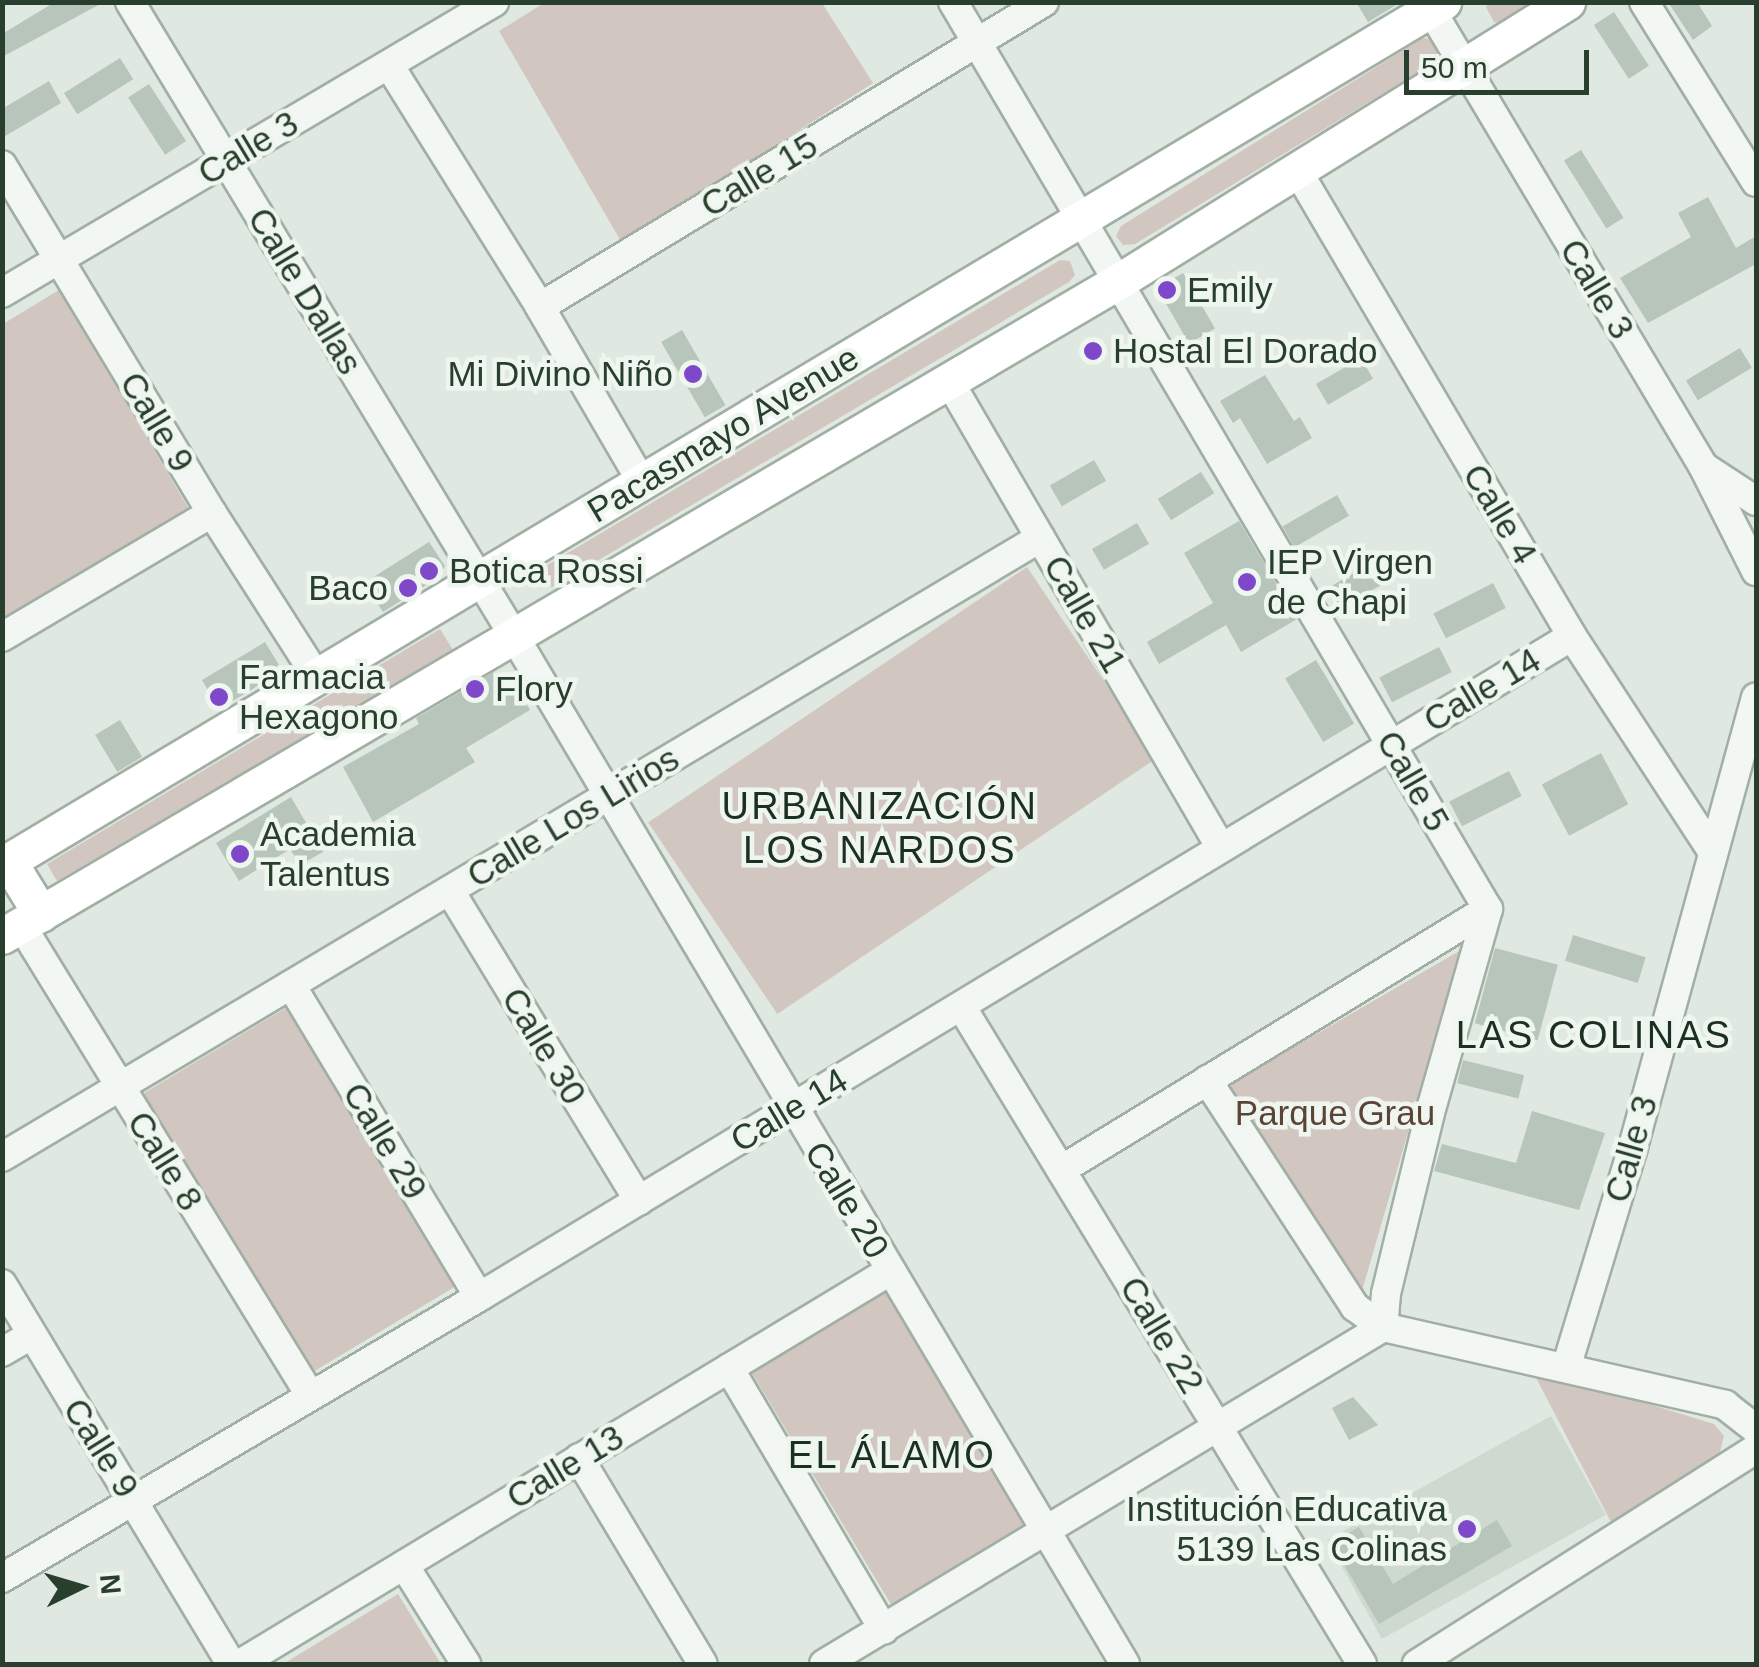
<!DOCTYPE html>
<meta charset="utf-8">
<style>
body{margin:0}
#map{position:relative;width:1759px;height:1667px;overflow:hidden;background:#dfe8e1;font-family:Helvetica,sans-serif}
div>[style]{position:absolute}
.built>*{inset:0;background:#cedad0;transform-origin:0 0}
.green>*{inset:0;background:#d2c6c1;transform-origin:0 0}
.building>*{inset:0;background:#b7c5ba;transform-origin:0 0}
.roads{filter:drop-shadow(2px 0 #a1afa4) drop-shadow(-2px 0 #a1afa4) drop-shadow(0 2px #a1afa4) drop-shadow(0 -2px #a1afa4)}
.minor>*{height:28px;margin:-14px;padding:0 14px;transform-origin:14px;border-radius:14px;background:#f2f7f3}
.major>*{height:35px;margin:-17.5px;padding:0 17.5px;transform-origin:17.5px;border-radius:17.5px;background:#fff}
.dots>*{width:28px;height:28px;translate:-50% -50%;box-sizing:border-box;border:5px solid #eff6f0;border-radius:50%}
span{translate:-50% -50%;white-space:nowrap;text-align:center;line-height:1.15;-webkit-text-stroke:9px #eff6f0;paint-order:stroke}
.street-label{font-size:35px;color:#293f2d}
.poi-label{font-size:35px;color:#293f2d}
.left{translate:0 -50%;text-align:left}
.right{translate:-100% -50%;text-align:right}
.park-label{font-size:35px;color:#5a4436}
.neighbourhood-label{font-size:38px;color:#1b3020;letter-spacing:2.5px}
.frame{position:absolute;inset:0;border:5px solid #293f2d;pointer-events:none}
.north{position:absolute;left:30px;top:1537px;width:100px;height:100px;-webkit-text-stroke:8px #eff6f0;paint-order:stroke;rotate:85deg;font-size:28px;font-weight:700;line-height:40px;text-align:center;color:#293f2d}
.north::after{content:'';display:block;margin:auto;width:35px;height:45px;background:#293f2d;clip-path:polygon(50% 0,100% 100%,50% 72%,0 100%)}
.scale{position:absolute;left:1404px;top:50px;width:185px;height:45px;box-sizing:border-box;border:5px solid #293f2d;border-top:0;padding-left:12px;font-size:30px;line-height:35px;white-space:nowrap;color:#293f2d;-webkit-text-stroke:8px #eff6f0;paint-order:stroke}
</style>
<div id="map">
<div class="built">
<i style="left:1551px;top:1416px;width:113px;height:256px;rotate:61deg"></i>
</div>
<div class="green">
<i style="clip-path:polygon(544px 3px,822px 3px,873px 83px,622px 243px,499px 31px)"></i>
<i style="clip-path:polygon(1489px 3px,1539px 3px,1505px 24px,1494px 22px,1486px 7px)"></i>
<i style="clip-path:polygon(1423px 38px,1435px 40px,1440px 54px,1430px 65px,1135px 244px,1123px 245px,1116px 236px,1121px 226px)"></i>
<i style="clip-path:polygon(1060px 260px,1070px 261px,1075px 275px,1069px 282px,553px 587px,541px 585px,537px 574px,544px 567px)"></i>
<i style="clip-path:polygon(59px 290px,189px 509px,3px 622px,3px 324px)"></i>
<i style="left:1027px;top:567px;width:231px;height:457px;rotate:56deg"></i>
<i style="clip-path:polygon(440px 629px,453px 650px,57px 881px,47px 864px)"></i>
<i style="clip-path:polygon(1461px 950px,1359px 1301px,1227px 1086px)"></i>
<i style="left:289px;top:1006px;width:326px;height:170px;rotate:59deg"></i>
<i style="left:887px;top:1291px;width:272px;height:158px;rotate:59deg"></i>
<i style="clip-path:polygon(1531px 1368px,1714px 1424px,1724px 1436px,1716px 1467px,1611px 1522px)"></i>
<i style="clip-path:polygon(398px 1594px,441px 1664px,283px 1664px)"></i>
</div>
<div class="building">
<i style="clip-path:polygon(55px 2px,104px 2px,2px 57px,2px 34px)"></i>
<i style="clip-path:polygon(1356px 2px,1401px 2px,1368px 22px)"></i>
<i style="clip-path:polygon(1668px 2px,1697px 2px,1712px 26px,1693px 40px)"></i>
<i style="left:1614px;top:12px;width:64px;height:24px;rotate:57deg"></i>
<i style="left:120px;top:58px;width:25px;height:66px;rotate:58deg"></i>
<i style="clip-path:polygon(49px 81px,61px 103px,2px 138px,2px 109px)"></i>
<i style="left:149px;top:84px;width:68px;height:25px;rotate:57deg"></i>
<i style="left:1581px;top:150px;width:80px;height:20px;rotate:58deg"></i>
<i style="clip-path:polygon(1708px 197px,1736px 248px,1756px 236px,1756px 264px,1648px 323px,1620px 278px,1691px 237px,1678px 213px)"></i>
<i style="left:1183px;top:273px;width:64px;height:30px;rotate:60deg"></i>
<i style="left:682px;top:330px;width:87px;height:24px;rotate:60deg"></i>
<i style="left:1740px;top:348px;width:23px;height:63px;rotate:59deg"></i>
<i style="left:1361px;top:358px;width:24px;height:52px;rotate:60deg"></i>
<i style="clip-path:polygon(1265px 375px,1294px 421px,1300px 417px,1312px 438px,1267px 464px,1240px 418px,1233px 423px,1220px 401px)"></i>
<i style="left:1094px;top:460px;width:24px;height:51px;rotate:60deg"></i>
<i style="left:1201px;top:472px;width:25px;height:51px;rotate:58deg"></i>
<i style="left:1337px;top:495px;width:24px;height:63px;rotate:60deg"></i>
<i style="clip-path:polygon(1239px 521px,1297px 619px,1241px 652px,1226px 625px,1159px 664px,1147px 642px,1213px 603px,1184px 553px)"></i>
<i style="left:1137px;top:523px;width:24px;height:52px;rotate:60deg"></i>
<i style="clip-path:polygon(429px 542px,445px 566px,439px 577px,383px 612px,364px 583px)"></i>
<i style="left:1373px;top:562px;width:24px;height:52px;rotate:60deg"></i>
<i style="left:1493px;top:583px;width:28px;height:67px;rotate:63deg"></i>
<i style="clip-path:polygon(265px 642px,279px 665px,276px 675px,219px 709px,202px 680px)"></i>
<i style="left:1439px;top:647px;width:28px;height:67px;rotate:63deg"></i>
<i style="left:1316px;top:660px;width:74px;height:36px;rotate:59deg"></i>
<i style="clip-path:polygon(494px 672px,510px 675px,530px 710px,466px 748px,475px 762px,373px 822px,343px 767px,419px 724px,416px 718px)"></i>
<i style="left:120px;top:720px;width:43px;height:29px;rotate:59deg"></i>
<i style="left:1601px;top:753px;width:58px;height:67px;rotate:62deg"></i>
<i style="left:1509px;top:771px;width:28px;height:67px;rotate:63deg"></i>
<i style="clip-path:polygon(291px 797px,323px 852px,300px 865px,290px 849px,239px 881px,216px 843px)"></i>
<i style="left:1573px;top:935px;width:76px;height:27px;rotate:17deg"></i>
<i style="left:1495px;top:948px;width:65px;height:78px;rotate:15deg"></i>
<i style="left:1463px;top:1060px;width:63px;height:24px;rotate:14deg"></i>
<i style="clip-path:polygon(1532px 1111px,1605px 1133px,1579px 1210px,1434px 1171px,1442px 1144px,1516px 1163px)"></i>
<i style="clip-path:polygon(1353px 1397px,1378px 1425px,1349px 1440px,1332px 1408px)"></i>
<i style="clip-path:polygon(1497px 1520px,1512px 1546px,1379px 1624px,1331px 1543px,1359px 1527px,1393px 1584px)"></i>
</div>
<div class="roads">
<div class="minor">
<i style="left:130px;top:2px;width:741px;rotate:58.8deg"></i>
<i style="left:514px;top:636px;width:1196px;rotate:59.27deg"></i>
<i style="left:953px;top:2px;width:1053px;rotate:59.47deg"></i>
<i style="left:1488px;top:909px;width:212px;rotate:105.9deg"></i>
<i style="left:1430px;top:1113px;width:186px;rotate:103.7deg"></i>
<i style="left:1386px;top:1294px;width:33px;rotate:95deg"></i>
<i style="left:1644px;top:2px;width:212px;rotate:58.1deg"></i>
<i style="left:1431px;top:10px;width:531px;rotate:59.18deg"></i>
<i style="left:1703px;top:466px;width:118px;rotate:63.2deg"></i>
<i style="left:389px;top:65px;width:285px;rotate:58deg"></i>
<i style="left:540px;top:307px;width:203px;rotate:59.8deg"></i>
<i style="left:2px;top:165px;width:406px;rotate:58.9deg"></i>
<i style="left:212px;top:513px;width:195px;rotate:57.4deg"></i>
<i style="left:1297px;top:170px;width:541px;rotate:59.45deg"></i>
<i style="left:1572px;top:636px;width:258px;rotate:56.9deg"></i>
<i style="left:2px;top:293px;width:572px;rotate:-30.6deg"></i>
<i style="left:540px;top:307px;width:589px;rotate:-31.18deg"></i>
<i style="left:949px;top:381px;width:540px;rotate:59.78deg"></i>
<i style="left:1704px;top:467px;width:62px;rotate:33.2deg"></i>
<i style="left:2px;top:637px;width:244px;rotate:-30.6deg"></i>
<i style="left:450px;top:891px;width:363px;rotate:58.6deg"></i>
<i style="left:21px;top:925px;width:552px;rotate:58.41deg"></i>
<i style="left:291px;top:985px;width:364px;rotate:58.9deg"></i>
<i style="left:961px;top:1006px;width:771px;rotate:58.64deg"></i>
<i style="left:1207px;top:1080px;width:271px;rotate:56.9deg"></i>
<i style="left:1355px;top:1307px;width:34px;rotate:36deg"></i>
<i style="left:2px;top:1157px;width:1209px;rotate:-30.81deg"></i>
<i style="left:1061px;top:1170px;width:500px;rotate:-31.43deg"></i>
<i style="left:2px;top:1284px;width:444px;rotate:58.9deg"></i>
<i style="left:2px;top:1352px;width:34px;rotate:-30deg"></i>
<i style="left:729px;top:1368px;width:304px;rotate:59.4deg"></i>
<i style="left:1566px;top:1368px;width:231px;rotate:-73.1deg"></i>
<i style="left:1633px;top:1147px;width:466px;rotate:-74.7deg"></i>
<i style="left:579px;top:1458px;width:240px;rotate:59deg"></i>
<i style="left:404px;top:1565px;width:117px;rotate:57.9deg"></i>
<i style="left:2px;top:1578px;width:554px;rotate:-30.5deg"></i>
<i style="left:479px;top:1297px;width:1277px;rotate:-31.16deg"></i>
<i style="left:240px;top:1664px;width:760px;rotate:-31.16deg"></i>
<i style="left:824px;top:1664px;width:653px;rotate:-31.08deg"></i>
<i style="left:1383px;top:1327px;width:351px;rotate:12.8deg"></i>
<i style="left:1725px;top:1405px;width:39px;rotate:38deg"></i>
<i style="left:1417px;top:1664px;width:401px;rotate:-32.4deg"></i>
</div>
<div class="major">
<i style="left:9px;top:862px;width:61px;rotate:58.4deg"></i>
<i style="left:2px;top:865px;width:1680px;rotate:-30.92deg"></i>
<i style="left:2px;top:936px;width:1295px;rotate:-30.39deg"></i>
<i style="left:1119px;top:281px;width:528px;rotate:-31.91deg"></i>
</div>
</div>
<div class="dots">
<i style="left:1167px;top:290px;background:#7f48ca"></i>
<i style="left:1093px;top:351px;background:#7f48ca"></i>
<i style="left:693px;top:374px;background:#7f48ca"></i>
<i style="left:429px;top:571px;background:#7f48ca"></i>
<i style="left:1247px;top:582px;background:#7f48ca"></i>
<i style="left:408px;top:588px;background:#7f48ca"></i>
<i style="left:475px;top:689px;background:#7f48ca"></i>
<i style="left:219px;top:697px;background:#7f48ca"></i>
<i style="left:240px;top:854px;background:#7f48ca"></i>
<i style="left:1467px;top:1529px;background:#7f48ca"></i>
</div>
<div class="street-label">
<span style="left:248px;top:148px;rotate:-31deg">Calle 3</span>
<span style="left:759px;top:175px;rotate:-31deg">Calle 15</span>
<span style="left:1597px;top:289px;rotate:59deg">Calle 3</span>
<span style="left:305px;top:291px;rotate:59deg">Calle Dallas</span>
<span style="left:157px;top:422px;rotate:59deg">Calle 9</span>
<span style="left:723px;top:434px;rotate:-31deg">Pacasmayo Avenue</span>
<span style="left:1500px;top:514px;rotate:59deg">Calle 4</span>
<span style="left:1085px;top:614px;rotate:60deg">Calle 21</span>
<span style="left:1482px;top:690px;rotate:-31deg">Calle 14</span>
<span style="left:1413px;top:781px;rotate:60deg">Calle 5</span>
<span style="left:573px;top:817px;rotate:-31deg">Calle Los Lirios</span>
<span style="left:544px;top:1046px;rotate:59deg">Calle 30</span>
<span style="left:789px;top:1110px;rotate:-31deg">Calle 14</span>
<span style="left:385px;top:1141px;rotate:59deg">Calle 29</span>
<span style="left:1631px;top:1149px;rotate:-74deg">Calle 3</span>
<span style="left:165px;top:1161px;rotate:58deg">Calle 8</span>
<span style="left:847px;top:1200px;rotate:59deg">Calle 20</span>
<span style="left:1162px;top:1335px;rotate:59deg">Calle 22</span>
<span style="left:101px;top:1448px;rotate:58deg">Calle 9</span>
<span style="left:565px;top:1467px;rotate:-31deg">Calle 13</span>
</div>
<div class="poi-label">
<span class="left" style="left:1187px;top:290px">Emily</span>
<span class="left" style="left:1113px;top:351px">Hostal El Dorado</span>
<span class="right" style="left:673px;top:374px">Mi Divino Niño</span>
<span class="left" style="left:1267px;top:582px">IEP Virgen<br>de Chapi</span>
<span class="left" style="left:449px;top:571px">Botica Rossi</span>
<span class="right" style="left:388px;top:588px">Baco</span>
<span class="left" style="left:239px;top:697px">Farmacia<br>Hexagono</span>
<span class="left" style="left:495px;top:689px">Flory</span>
<span class="left" style="left:260px;top:854px">Academia<br>Talentus</span>
<span class="right" style="left:1447px;top:1529px">Institución Educativa<br>5139 Las Colinas</span>
</div>
<div class="park-label">
<span style="left:1335px;top:1113px">Parque Grau</span>
</div>
<div class="neighbourhood-label">
<span style="left:880px;top:829px">URBANIZACIÓN<br>LOS NARDOS</span>
<span style="left:1594px;top:1036px">LAS COLINAS</span>
<span style="left:892px;top:1456px">EL ÁLAMO</span>
</div>
<div class="frame"></div>
<div class="north">N</div>
<div class="scale">50 m</div>
</div>
